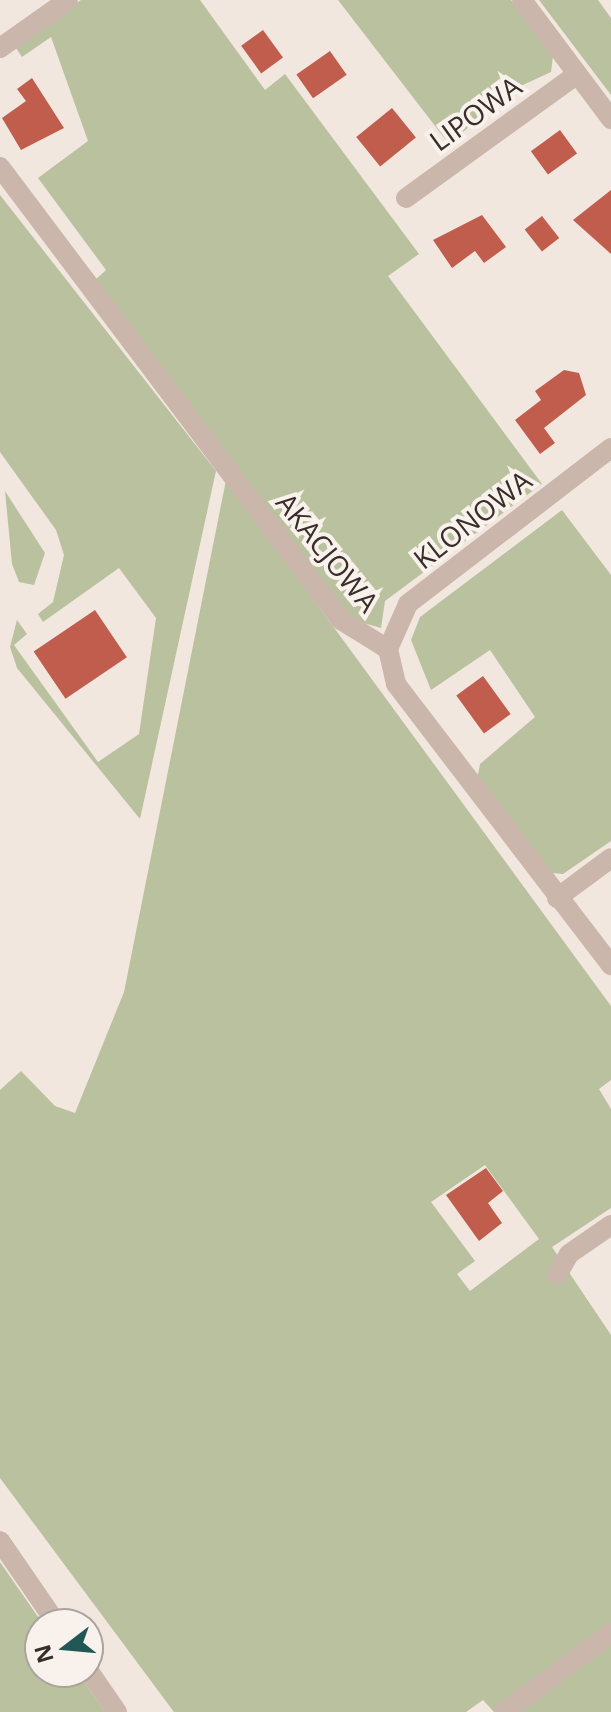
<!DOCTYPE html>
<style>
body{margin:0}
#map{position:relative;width:611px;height:1712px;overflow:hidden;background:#f2e7df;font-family:"Open Sans",sans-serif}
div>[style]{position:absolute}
.green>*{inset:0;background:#b9c19f}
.building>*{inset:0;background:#c15d4d;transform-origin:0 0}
.minor>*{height:20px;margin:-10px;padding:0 10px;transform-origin:10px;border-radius:10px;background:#cab6ab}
span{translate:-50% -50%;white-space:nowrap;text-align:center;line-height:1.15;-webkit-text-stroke:8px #f9f1eb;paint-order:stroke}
.street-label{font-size:28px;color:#382d2a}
.north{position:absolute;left:24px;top:1608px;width:80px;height:80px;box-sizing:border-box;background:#f9f1eb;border:2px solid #aca39e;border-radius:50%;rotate:254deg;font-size:22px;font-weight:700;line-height:32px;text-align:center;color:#382d2a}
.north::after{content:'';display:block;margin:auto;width:28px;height:36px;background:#215856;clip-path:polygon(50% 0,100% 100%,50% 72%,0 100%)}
</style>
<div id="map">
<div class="green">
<i style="clip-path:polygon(81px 0,200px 0,265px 90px,285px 74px,419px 254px,388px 276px,542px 484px,385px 601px,381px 628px,353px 620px,94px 281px,106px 270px,38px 178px,88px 141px,51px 37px,22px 57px,14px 45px)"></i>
<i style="clip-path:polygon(338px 0,511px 0,553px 56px,551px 72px,512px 90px,449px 144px)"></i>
<i style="clip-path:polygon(539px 0,598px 0,611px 18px,611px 95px)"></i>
<i style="clip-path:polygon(0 195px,216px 471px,140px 819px,17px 668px,10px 647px,17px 620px,27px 634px,14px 645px,98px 762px,139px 734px,156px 618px,119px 568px,43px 622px,38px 614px,53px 602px,64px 555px,56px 530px,0 452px)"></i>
<i style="clip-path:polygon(evenodd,226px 480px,611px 1006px,611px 1080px,599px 1089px,611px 1109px,611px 1208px,552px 1247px,611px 1335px,611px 1712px,494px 1712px,483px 1700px,466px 1712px,174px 1712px,0 1478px,0 1090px,21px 1071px,55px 1106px,75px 1113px,124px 992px,226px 480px,485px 1165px,539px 1239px,470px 1291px,457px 1274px,475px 1261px,431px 1202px,485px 1165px)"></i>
<i style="clip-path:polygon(5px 491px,45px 553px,34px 585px,19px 582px,12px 564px)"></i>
<i style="clip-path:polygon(562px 510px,611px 575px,611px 841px,563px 874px,552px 873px,477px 780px,480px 764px,535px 717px,490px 650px,431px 690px,411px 640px,420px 617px)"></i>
<i style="clip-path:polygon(0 1562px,43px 1624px,40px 1672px,77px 1672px,105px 1712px,0 1712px)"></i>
</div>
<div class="building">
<i style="left:263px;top:30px;width:34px;height:27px;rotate:54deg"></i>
<i style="left:330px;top:51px;width:29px;height:41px;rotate:55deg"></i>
<i style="clip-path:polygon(32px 78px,64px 128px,21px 150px,2px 118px,26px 101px,17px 89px)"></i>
<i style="left:392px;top:108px;width:38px;height:46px;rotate:51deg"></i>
<i style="left:560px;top:130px;width:29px;height:36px;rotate:54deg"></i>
<i style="clip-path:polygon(611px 190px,611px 254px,573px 220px)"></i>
<i style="clip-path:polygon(482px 215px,506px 247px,484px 263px,475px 251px,452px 268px,433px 240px)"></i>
<i style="left:542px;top:216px;width:28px;height:22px;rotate:52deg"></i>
<i style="clip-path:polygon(564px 370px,579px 373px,586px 395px,544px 428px,555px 443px,540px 454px,515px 420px,541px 400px,535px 391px)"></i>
<i style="left:95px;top:610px;width:57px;height:74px;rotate:56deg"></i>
<i style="left:483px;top:676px;width:47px;height:33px;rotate:54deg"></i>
<i style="clip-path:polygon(486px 1168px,503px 1191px,488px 1203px,502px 1223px,479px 1241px,446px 1195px)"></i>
</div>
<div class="minor">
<i style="left:522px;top:0;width:149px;rotate:53.2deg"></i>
<i style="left:0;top:48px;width:83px;rotate:-35.2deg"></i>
<i style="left:0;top:167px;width:567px;rotate:53.03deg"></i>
<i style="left:341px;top:620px;width:55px;rotate:31.7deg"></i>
<i style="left:406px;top:198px;width:211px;rotate:-35.9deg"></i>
<i style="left:611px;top:448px;width:256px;rotate:142.5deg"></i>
<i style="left:408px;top:604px;width:49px;rotate:114deg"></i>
<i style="left:388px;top:649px;width:36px;rotate:77deg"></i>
<i style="left:396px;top:684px;width:354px;rotate:52.6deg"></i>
<i style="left:557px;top:898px;width:67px;rotate:-36.5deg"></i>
<i style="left:557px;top:1275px;width:24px;rotate:-60deg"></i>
<i style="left:569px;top:1254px;width:51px;rotate:-34.6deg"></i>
<i style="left:0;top:1541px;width:101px;rotate:55.5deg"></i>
<i style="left:88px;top:1670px;width:51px;rotate:55.4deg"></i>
<i style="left:504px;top:1712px;width:133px;rotate:-36.4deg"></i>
</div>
<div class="street-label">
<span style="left:475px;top:113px;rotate:-36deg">LIPOWA</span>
<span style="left:472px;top:519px;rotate:-38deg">KLONOWA</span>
<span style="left:328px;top:552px;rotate:51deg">AKACJOWA</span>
</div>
<div class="north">N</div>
</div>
